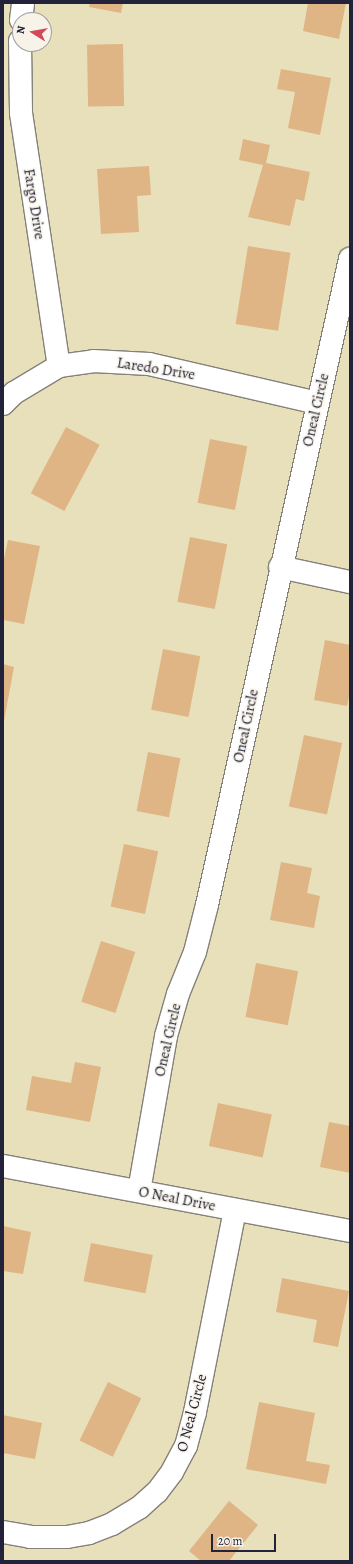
<!DOCTYPE html>
<style>
body{margin:0}
#map{position:relative;width:353px;height:1564px;overflow:hidden;background:#e7e0ba;font-family:Alegreya,serif}
div>[style]{position:absolute}
.building>*{inset:0;background:#dfb585;transform-origin:0 0}
.roads{filter:drop-shadow(1px 0 #84817a) drop-shadow(-1px 0 #84817a) drop-shadow(0 1px #84817a) drop-shadow(0 -1px #84817a)}
.minor>*{height:22px;margin:-11px;padding:0 11px;transform-origin:11px;border-radius:11px;background:#fff}
span{translate:-50% -50%;white-space:nowrap;text-align:center;line-height:1.15;-webkit-text-stroke:3px #f7f3e8;paint-order:stroke}
.street-label{font-size:15px;color:#22223b}
.frame{position:absolute;inset:0;border:4px solid #22223b;pointer-events:none}
.north{position:absolute;left:12px;top:12px;width:40px;height:40px;box-sizing:border-box;background:#f7f3e8;border:1px solid #a29fa3;border-radius:50%;rotate:281deg;font-size:11px;font-weight:700;line-height:16px;text-align:center;color:#22223b}
.north::after{content:'';display:block;margin:auto;width:14px;height:18px;background:#d1495b;clip-path:polygon(50% 0,100% 100%,50% 72%,0 100%)}
.scale{position:absolute;left:211px;top:1534px;width:65px;height:18px;box-sizing:border-box;border:2px solid #22223b;border-top:0;padding-left:5px;font-size:12px;line-height:14px;white-space:nowrap;color:#22223b;-webkit-text-stroke:3px #f7f3e8;paint-order:stroke}
</style>
<div id="map">
<div class="building">
<i style="clip-path:polygon(90px 3px,123px 3px,121px 13px,89px 7px)"></i>
<i style="clip-path:polygon(308px 3px,346px 3px,339px 39px,303px 31px)"></i>
<i style="left:123px;top:44px;width:62px;height:36px;rotate:89deg"></i>
<i style="clip-path:polygon(281px 69px,331px 78px,320px 135px,288px 128px,295px 92px,277px 89px)"></i>
<i style="clip-path:polygon(243px 139px,270px 145px,266px 163px,310px 172px,304px 201px,296px 199px,290px 226px,248px 217px,263px 165px,239px 160px)"></i>
<i style="clip-path:polygon(149px 166px,151px 195px,137px 196px,139px 232px,101px 234px,97px 169px)"></i>
<i style="left:248px;top:246px;width:43px;height:79px;rotate:9deg"></i>
<i style="left:66px;top:427px;width:38px;height:75px;rotate:28deg"></i>
<i style="left:210px;top:439px;width:38px;height:65px;rotate:11deg"></i>
<i style="left:190px;top:537px;width:38px;height:66px;rotate:11deg"></i>
<i style="clip-path:polygon(8px 540px,40px 546px,24px 624px,3px 620px,3px 563px)"></i>
<i style="clip-path:polygon(325px 640px,350px 645px,350px 692px,347px 706px,314px 700px)"></i>
<i style="left:163px;top:649px;width:38px;height:62px;rotate:11deg"></i>
<i style="clip-path:polygon(3px 664px,14px 667px,4px 721px,3px 721px)"></i>
<i style="left:304px;top:735px;width:39px;height:73px;rotate:12deg"></i>
<i style="left:148px;top:752px;width:33px;height:60px;rotate:11deg"></i>
<i style="left:124px;top:844px;width:35px;height:64px;rotate:12deg"></i>
<i style="clip-path:polygon(281px 862px,312px 868px,307px 893px,320px 896px,314px 928px,270px 920px)"></i>
<i style="left:101px;top:941px;width:36px;height:64px;rotate:18deg"></i>
<i style="left:256px;top:963px;width:43px;height:55px;rotate:11deg"></i>
<i style="clip-path:polygon(75px 1062px,101px 1067px,90px 1122px,26px 1110px,32px 1076px,71px 1083px)"></i>
<i style="left:218px;top:1103px;width:55px;height:44px;rotate:12deg"></i>
<i style="clip-path:polygon(329px 1122px,350px 1126px,350px 1173px,320px 1167px)"></i>
<i style="clip-path:polygon(3px 1226px,31px 1232px,23px 1274px,3px 1271px)"></i>
<i style="left:91px;top:1243px;width:63px;height:39px;rotate:11deg"></i>
<i style="clip-path:polygon(282px 1278px,349px 1291px,338px 1347px,313px 1342px,317px 1320px,276px 1312px)"></i>
<i style="left:108px;top:1382px;width:37px;height:65px;rotate:26deg"></i>
<i style="clip-path:polygon(259px 1402px,315px 1413px,306px 1461px,330px 1465px,326px 1484px,246px 1469px)"></i>
<i style="clip-path:polygon(3px 1415px,42px 1423px,35px 1459px,3px 1453px)"></i>
<i style="clip-path:polygon(229px 1501px,258px 1525px,229px 1561px,201px 1561px,189px 1551px)"></i>
</div>
<div class="roads">
<div class="minor">
<i style="left:21px;top:20px;width:17px;rotate:-83deg"></i>
<i style="left:20px;top:41px;width:72px;rotate:89.2deg"></i>
<i style="left:21px;top:113px;width:256px;rotate:81.5deg"></i>
<i style="left:3px;top:404px;width:16px;rotate:-45deg"></i>
<i style="left:14px;top:393px;width:52px;rotate:-31deg"></i>
<i style="left:59px;top:366px;width:34px;rotate:-8deg"></i>
<i style="left:93px;top:361px;width:56px;rotate:3.1deg"></i>
<i style="left:149px;top:364px;width:173px;rotate:13deg"></i>
<i style="left:280px;top:567px;width:72px;rotate:12.1deg"></i>
<i style="left:3px;top:1166px;width:353px;rotate:10.6deg"></i>
<i style="left:139px;top:1191px;width:157px;rotate:-80.1deg"></i>
<i style="left:166px;top:1036px;width:44px;rotate:-74.1deg"></i>
<i style="left:178px;top:994px;width:45px;rotate:-68deg"></i>
<i style="left:195px;top:952px;width:49px;rotate:-75.7deg"></i>
<i style="left:207px;top:905px;width:662px;rotate:-77.52deg"></i>
<i style="left:3px;top:1532px;width:27px;rotate:10deg"></i>
<i style="left:30px;top:1537px;width:37px"></i>
<i style="left:67px;top:1537px;width:22px;rotate:-10deg"></i>
<i style="left:89px;top:1533px;width:25px;rotate:-21deg"></i>
<i style="left:112px;top:1524px;width:31px;rotate:-31deg"></i>
<i style="left:139px;top:1508px;width:24px;rotate:-42deg"></i>
<i style="left:157px;top:1492px;width:25px;rotate:-53deg"></i>
<i style="left:172px;top:1472px;width:30px;rotate:-62deg"></i>
<i style="left:186px;top:1446px;width:35px;rotate:-75deg"></i>
<i style="left:195px;top:1412px;width:206px;rotate:-78.8deg"></i>
</div>
</div>
<div class="street-label">
<span style="left:34px;top:204px;rotate:81deg">Fargo Drive</span>
<span style="left:156px;top:369px;rotate:9deg">Laredo Drive</span>
<span style="left:316px;top:410px;rotate:-77deg">Oneal Circle</span>
<span style="left:246px;top:726px;rotate:-78deg">Oneal Circle</span>
<span style="left:168px;top:1040px;rotate:-77deg">Oneal Circle</span>
<span style="left:177px;top:1199px;rotate:11deg">O Neal Drive</span>
<span style="left:192px;top:1413px;rotate:-75deg">O Neal Circle</span>
</div>
<div class="frame"></div>
<div class="north">N</div>
<div class="scale">20 m</div>
</div>
